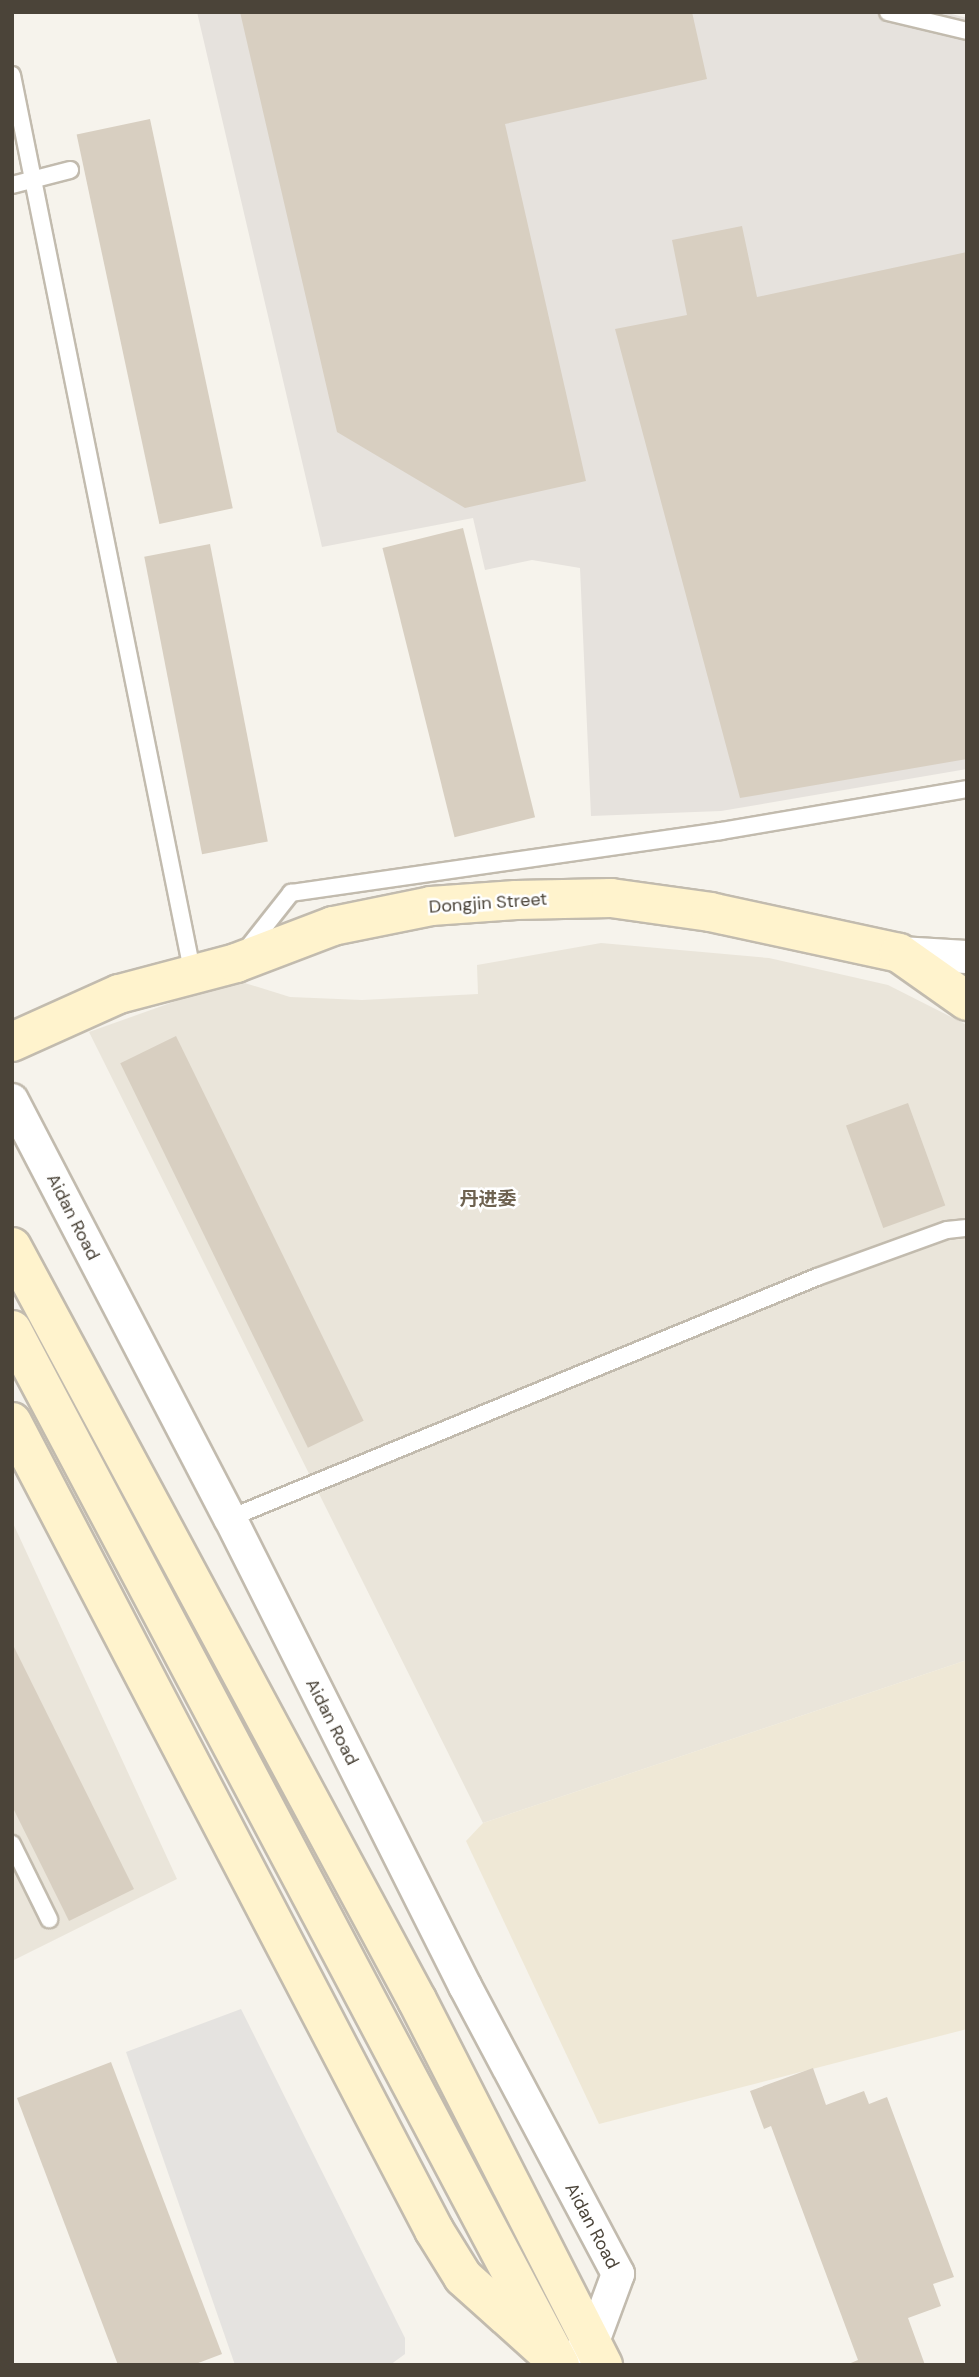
<!DOCTYPE html>
<meta charset="utf-8">
<style>
body{margin:0}
#map{position:relative;width:979px;height:2377px;overflow:hidden;background:#f6f3ec;font-family:"DM Sans","Noto Sans SC",sans-serif}
div>[style]{position:absolute}
.residential>*{inset:0;background:#eae5da}
.industrial>*{inset:0;background:#e6e2dd}
.education>*{inset:0;background:#efe8d6}
.parking>*{inset:0;background:#e5e3e0}
.building>*{inset:0;background:#d8cfc1;transform-origin:0 0}
.roads{filter:drop-shadow(2px 0 #c2bbae) drop-shadow(-2px 0 #c2bbae) drop-shadow(0 2px #c2bbae) drop-shadow(0 -2px #c2bbae)}
.lane>*{height:16px;margin:-8px;padding:0 8px;transform-origin:8px;border-radius:8px;background:#fff}
.street>*{height:32px;margin:-16px;padding:0 16px;transform-origin:16px;border-radius:16px;background:#fff}
.secondary>*{height:38px;margin:-19px;padding:0 19px;transform-origin:19px;border-radius:19px;background:#fff3cd}
span{translate:-50% -50%;white-space:nowrap;text-align:center;line-height:1.15;-webkit-text-stroke:5px #fff;paint-order:stroke}
.street-label{font-size:18px;color:#4b4439}
.neighbourhood-label{font-size:19px;color:#6e6250;font-weight:700}
.frame{position:absolute;inset:0;border:14px solid #4b4439;pointer-events:none}
</style>
<div id="map">
<div class="residential">
<i style="clip-path:polygon(601px 943px,769px 958px,888px 985px,967px 1025px,967px 1660px,483px 1823px,89px 1032px,235px 980px,290px 997px,362px 1000px,478px 994px,477px 965px)"></i>
<i style="clip-path:polygon(12px 1521px,177px 1879px,12px 1961px)"></i>
</div>
<div class="industrial">
<i style="clip-path:polygon(197px 12px,944px 12px,967px 18px,967px 769px,721px 811px,591px 816px,580px 568px,532px 560px,485px 570px,473px 518px,322px 547px)"></i>
</div>
<div class="education">
<i style="clip-path:polygon(967px 1660px,967px 2029px,599px 2124px,466px 1841px,483px 1823px)"></i>
</div>
<div class="parking">
<i style="clip-path:polygon(241px 2009px,405px 2338px,405px 2354px,390px 2365px,235px 2365px,126px 2052px)"></i>
</div>
<div class="building">
<i style="clip-path:polygon(240px 12px,692px 12px,707px 79px,505px 124px,586px 481px,465px 508px,337px 432px)"></i>
<i style="left:150px;top:119px;width:398px;height:75px;rotate:78deg"></i>
<i style="clip-path:polygon(742px 226px,757px 297px,967px 252px,967px 759px,740px 798px,615px 329px,687px 315px,672px 240px)"></i>
<i style="left:463px;top:528px;width:298px;height:83px;rotate:76deg"></i>
<i style="left:210px;top:544px;width:303px;height:67px;rotate:79deg"></i>
<i style="left:176px;top:1036px;width:428px;height:62px;rotate:64deg"></i>
<i style="left:908px;top:1103px;width:109px;height:66px;rotate:70deg"></i>
<i style="clip-path:polygon(12px 1643px,134px 1889px,69px 1921px,12px 1806px)"></i>
<i style="clip-path:polygon(111px 2062px,222px 2354px,193px 2365px,118px 2365px,17px 2098px)"></i>
<i style="clip-path:polygon(813px 2068px,826px 2105px,864px 2091px,869px 2104px,887px 2097px,954px 2277px,933px 2284px,941px 2306px,908px 2318px,925px 2365px,846px 2365px,858px 2360px,771px 2126px,764px 2129px,750px 2091px)"></i>
</div>
<div class="roads">
<div class="lane">
<i style="left:888px;top:12px;width:81px;rotate:13.5deg"></i>
<i style="left:12px;top:75px;width:918px;rotate:78.63deg"></i>
<i style="left:12px;top:185px;width:60px;rotate:-14.5deg"></i>
<i style="left:246px;top:950px;width:73px;rotate:-51.7deg"></i>
<i style="left:291px;top:893px;width:434px;rotate:-8.2deg"></i>
<i style="left:721px;top:831px;width:250px;rotate:-9.7deg"></i>
<i style="left:230px;top:1518px;width:635px;rotate:-22.32deg"></i>
<i style="left:817px;top:1277px;width:138px;rotate:-19.9deg"></i>
<i style="left:947px;top:1230px;width:20px;rotate:-6deg"></i>
<i style="left:12px;top:1844px;width:84px;rotate:63.7deg"></i>
</div>
<div class="street">
<i style="left:899px;top:953px;width:68px;rotate:3.4deg"></i>
<i style="left:12px;top:1100px;width:471px;rotate:62.5deg"></i>
<i style="left:230px;top:1518px;width:524px;rotate:63.34deg"></i>
<i style="left:465px;top:1986px;width:326px;rotate:62deg"></i>
<i style="left:618px;top:2274px;width:78px;rotate:110.3deg"></i>
<i style="left:591px;top:2347px;width:12px;rotate:156deg"></i>
</div>
<div class="secondary">
<i style="left:12px;top:1042px;width:117px;rotate:-24.2deg"></i>
<i style="left:119px;top:994px;width:121px;rotate:-14.8deg"></i>
<i style="left:236px;top:963px;width:104px;rotate:-20.9deg"></i>
<i style="left:333px;top:926px;width:100px;rotate:-11.5deg"></i>
<i style="left:431px;top:906px;width:85px;rotate:-4deg"></i>
<i style="left:516px;top:900px;width:95px;rotate:-1.2deg"></i>
<i style="left:611px;top:898px;width:100px;rotate:8deg"></i>
<i style="left:710px;top:912px;width:193px;rotate:12.2deg"></i>
<i style="left:899px;top:953px;width:83px;rotate:35.2deg"></i>
<i style="left:12px;top:1247px;width:855px;rotate:61.73deg"></i>
<i style="left:417px;top:2000px;width:410px;rotate:63deg"></i>
<i style="left:12px;top:1330px;width:1171px;rotate:62.1deg"></i>
<i style="left:12px;top:1422px;width:912px;rotate:62.42deg"></i>
<i style="left:434px;top:2230px;width:55px;rotate:58.3deg"></i>
<i style="left:463px;top:2277px;width:106px;rotate:41.9deg"></i>
</div>
</div>
<div class="street-label">
<span style="left:488px;top:903px;rotate:-4deg">Dongjin Street</span>
<span style="left:73px;top:1217px;rotate:63deg">Aidan Road</span>
<span style="left:332px;top:1722px;rotate:63deg">Aidan Road</span>
<span style="left:592px;top:2226px;rotate:62deg">Aidan Road</span>
</div>
<div class="neighbourhood-label">
<span style="left:488px;top:1199px">丹进委</span>
</div>
<div class="frame"></div>
</div>
